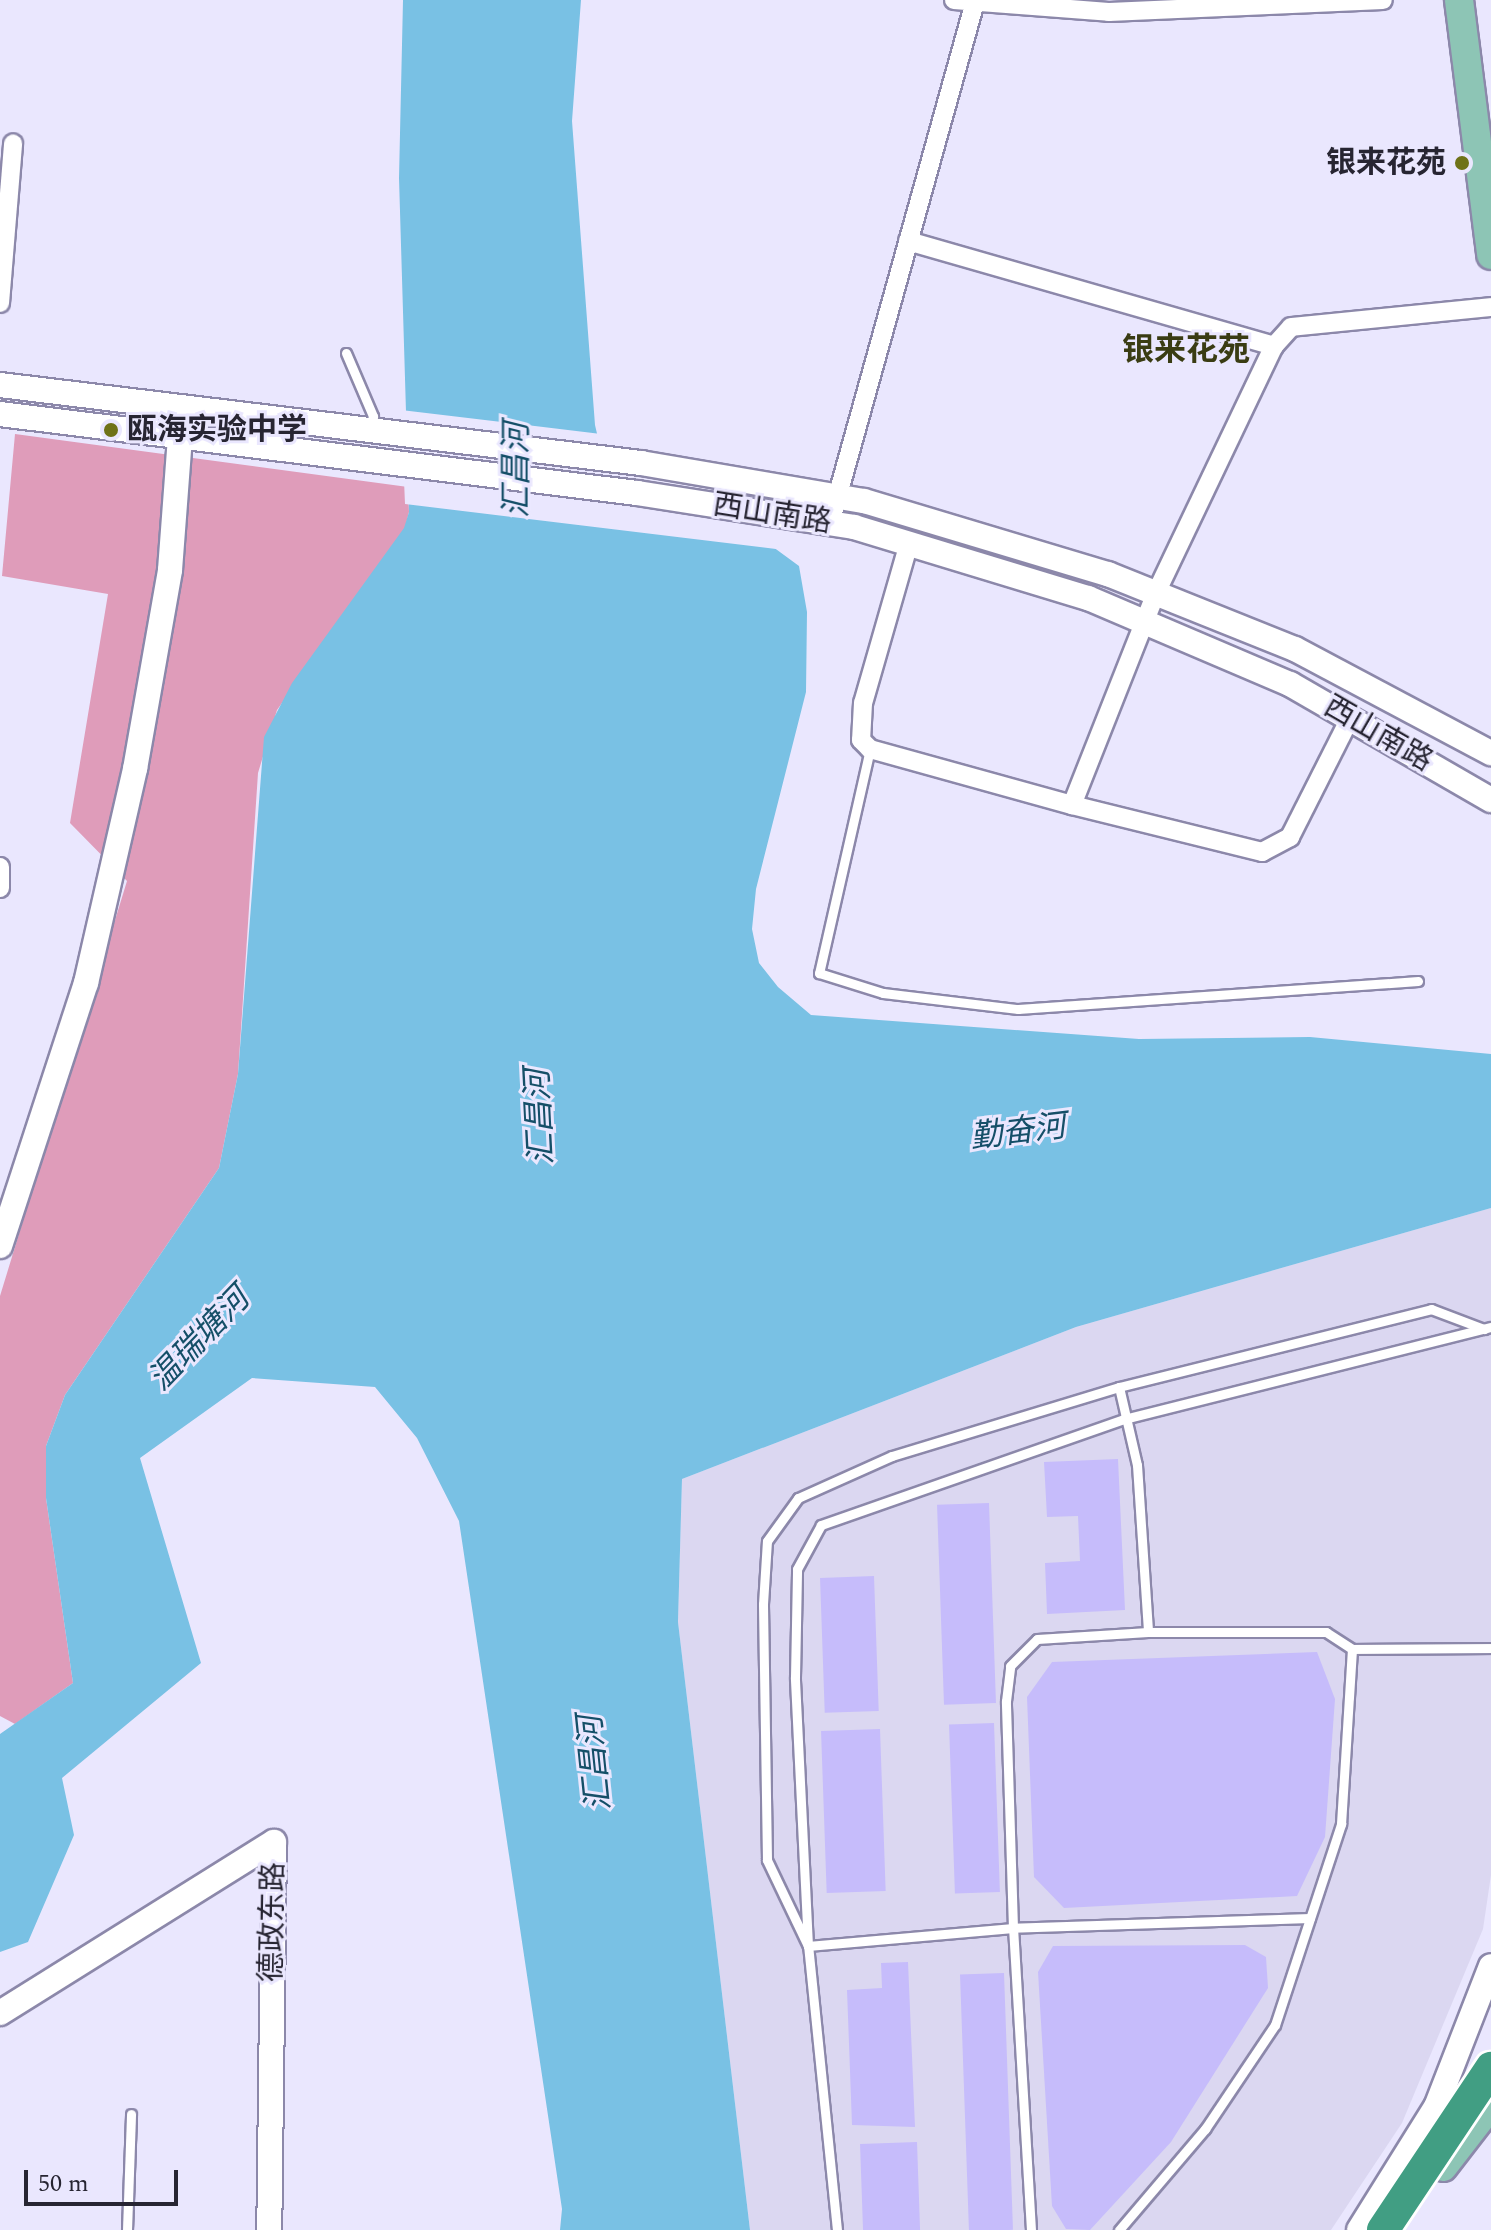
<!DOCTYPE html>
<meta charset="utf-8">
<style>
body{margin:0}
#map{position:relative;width:1491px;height:2230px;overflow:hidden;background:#eae7fe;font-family:Spectral,"Noto Sans SC",serif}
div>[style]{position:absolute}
.built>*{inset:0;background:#dbd7f1}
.forest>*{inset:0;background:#df9cba}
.water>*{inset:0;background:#79c1e4}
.pier>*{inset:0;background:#eae7fe}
.building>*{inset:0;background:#c6bcfb;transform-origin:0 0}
.roads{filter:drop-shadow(2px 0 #8c88aa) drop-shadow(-2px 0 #8c88aa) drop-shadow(0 2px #8c88aa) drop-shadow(0 -2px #8c88aa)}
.lane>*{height:9px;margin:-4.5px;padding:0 4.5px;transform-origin:4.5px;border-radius:4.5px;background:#fff}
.street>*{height:18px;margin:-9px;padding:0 9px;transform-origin:9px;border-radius:9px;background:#fff}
.secondary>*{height:24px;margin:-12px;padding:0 12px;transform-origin:12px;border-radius:12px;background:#fff}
.primary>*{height:28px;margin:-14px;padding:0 14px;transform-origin:14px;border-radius:14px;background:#8dc5b5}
.bridges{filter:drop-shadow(2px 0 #fff) drop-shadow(-2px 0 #fff) drop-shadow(0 2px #fff) drop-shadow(0 -2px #fff)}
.highway-bridge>*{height:32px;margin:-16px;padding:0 16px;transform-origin:16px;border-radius:16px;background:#419e83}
.dots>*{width:22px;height:22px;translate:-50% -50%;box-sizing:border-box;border:4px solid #eae7fe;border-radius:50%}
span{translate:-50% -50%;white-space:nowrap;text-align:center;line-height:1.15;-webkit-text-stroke:6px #eae7fe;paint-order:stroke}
.poi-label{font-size:30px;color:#272532;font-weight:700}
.right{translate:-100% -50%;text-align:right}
.left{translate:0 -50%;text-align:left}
.street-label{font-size:30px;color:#272532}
.neighbourhood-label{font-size:32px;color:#3a3c13;font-weight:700}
.water-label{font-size:32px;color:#154f68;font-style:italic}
.scale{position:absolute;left:24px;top:2170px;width:154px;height:36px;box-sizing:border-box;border:4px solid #272532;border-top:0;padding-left:10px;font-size:24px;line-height:28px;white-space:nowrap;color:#272532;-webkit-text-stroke:6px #eae7fe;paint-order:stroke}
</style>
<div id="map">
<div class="built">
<i style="clip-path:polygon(1491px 1208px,1491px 1875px,1483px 1929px,1402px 2123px,1331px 2230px,750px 2230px,678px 1622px,682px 1479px,1076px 1327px)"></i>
</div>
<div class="forest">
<i style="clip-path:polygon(15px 434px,408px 487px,409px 512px,405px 528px,277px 710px,258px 773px,238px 1074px,219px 1168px,65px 1395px,46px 1446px,46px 1498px,73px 1683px,15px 1724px,0 1716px,0 1296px,127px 881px,70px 823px,108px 594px,2px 576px)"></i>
</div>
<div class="water">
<i style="clip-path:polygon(403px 0,581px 0,572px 121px,595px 425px,606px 472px,625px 500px,664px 524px,769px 544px,799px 566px,807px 612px,806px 692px,756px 889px,752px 929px,759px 963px,778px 987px,811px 1015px,1139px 1039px,1310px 1037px,1491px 1054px,1491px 1208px,1076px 1327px,682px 1479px,678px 1622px,750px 2230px,560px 2230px,562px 2209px,459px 1521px,417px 1438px,375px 1387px,252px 1378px,140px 1458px,201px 1663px,62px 1778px,74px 1835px,28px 1942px,0 1952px,0 1734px,73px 1683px,46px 1498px,46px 1446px,65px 1395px,219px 1168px,238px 1074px,264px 737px,292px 683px,404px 528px,409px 512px,399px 178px)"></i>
</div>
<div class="pier">
<i style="clip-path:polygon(401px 410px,601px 434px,610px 471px,628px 497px,665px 520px,714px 525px,770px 540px,784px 550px,405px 504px)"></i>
</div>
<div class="building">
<i style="clip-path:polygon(1118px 1459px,1125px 1610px,1047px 1614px,1045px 1563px,1080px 1561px,1078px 1516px,1047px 1517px,1044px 1462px)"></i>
<i style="left:989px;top:1503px;width:200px;height:52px;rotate:88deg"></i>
<i style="left:874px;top:1576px;width:135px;height:54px;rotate:88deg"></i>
<i style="clip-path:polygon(1317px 1652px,1335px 1699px,1325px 1837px,1297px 1896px,1064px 1908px,1034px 1877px,1027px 1697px,1052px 1662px)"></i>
<i style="left:994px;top:1723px;width:169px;height:45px;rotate:88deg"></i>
<i style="left:880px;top:1729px;width:162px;height:59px;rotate:88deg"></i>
<i style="clip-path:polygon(1245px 1945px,1266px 1957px,1268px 1988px,1171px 2142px,1090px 2230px,1066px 2229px,1052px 2206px,1038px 1972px,1053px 1946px)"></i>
<i style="clip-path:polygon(908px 1962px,915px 2127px,852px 2125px,847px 1990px,882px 1988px,881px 1963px)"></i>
<i style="left:1004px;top:1973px;width:257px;height:44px;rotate:88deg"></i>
<i style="left:917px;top:2142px;width:88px;height:57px;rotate:88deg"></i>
</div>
<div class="roads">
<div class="lane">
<i style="left:346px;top:353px;width:69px;rotate:66.8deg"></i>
<i style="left:373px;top:416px;width:12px;rotate:104deg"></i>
<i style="left:870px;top:749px;width:230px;rotate:102.8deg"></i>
<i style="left:819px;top:973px;width:67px;rotate:17.4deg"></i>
<i style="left:883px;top:993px;width:136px;rotate:6.8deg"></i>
<i style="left:1018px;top:1009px;width:401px;rotate:-4deg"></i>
<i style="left:1119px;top:1387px;width:80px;rotate:77deg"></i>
<i style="left:1137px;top:1465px;width:167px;rotate:86.2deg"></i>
<i style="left:1310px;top:1918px;width:297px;rotate:178.1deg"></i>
<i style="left:1013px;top:1928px;width:206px;rotate:175deg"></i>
<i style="left:808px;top:1946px;width:95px;rotate:-115.5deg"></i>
<i style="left:767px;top:1860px;width:256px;rotate:-90.9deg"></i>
<i style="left:763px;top:1604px;width:63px;rotate:-86.4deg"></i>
<i style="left:767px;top:1541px;width:53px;rotate:-54.2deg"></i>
<i style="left:798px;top:1498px;width:103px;rotate:-24.1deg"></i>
<i style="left:892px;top:1456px;width:237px;rotate:-16.9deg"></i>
<i style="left:1119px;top:1387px;width:322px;rotate:-14deg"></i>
<i style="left:1431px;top:1309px;width:57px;rotate:20.7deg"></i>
<i style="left:127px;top:2230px;width:116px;rotate:-88deg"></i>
<i style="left:837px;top:2230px;width:285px;rotate:-95.8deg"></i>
<i style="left:808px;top:1946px;width:269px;rotate:-92.8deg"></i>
<i style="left:795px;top:1677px;width:108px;rotate:-88.9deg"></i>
<i style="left:797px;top:1569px;width:50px;rotate:-61.4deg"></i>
<i style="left:821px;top:1525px;width:321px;rotate:-19.3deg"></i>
<i style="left:1124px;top:1419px;width:378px;rotate:-14.1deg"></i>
<i style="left:1031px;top:2230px;width:303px;rotate:-93.4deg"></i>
<i style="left:1013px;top:1928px;width:227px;rotate:-91.8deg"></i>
<i style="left:1006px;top:1701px;width:35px;rotate:-83deg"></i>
<i style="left:1010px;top:1666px;width:38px;rotate:-45deg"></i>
<i style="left:1037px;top:1639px;width:111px;rotate:-3.6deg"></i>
<i style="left:1148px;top:1632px;width:178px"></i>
<i style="left:1326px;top:1632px;width:31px;rotate:33deg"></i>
<i style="left:1119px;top:2230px;width:133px;rotate:-49.6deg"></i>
<i style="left:1205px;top:2129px;width:125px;rotate:-56.1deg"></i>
<i style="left:1275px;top:2025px;width:212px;rotate:-71.8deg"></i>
<i style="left:1341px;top:1824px;width:175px;rotate:-86.4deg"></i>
<i style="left:1352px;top:1649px;width:139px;rotate:-0.4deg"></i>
</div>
<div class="street">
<i style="left:954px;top:0;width:155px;rotate:4.4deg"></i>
<i style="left:1109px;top:12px;width:274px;rotate:-2.5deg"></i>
<i style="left:908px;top:241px;width:381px;rotate:16deg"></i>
<i style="left:1274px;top:346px;width:25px;rotate:-48deg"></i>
<i style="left:1291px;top:327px;width:201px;rotate:-5.7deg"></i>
<i style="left:0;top:303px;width:160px;rotate:-85.3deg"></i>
<i style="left:830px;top:523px;width:541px;rotate:-74.45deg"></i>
<i style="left:909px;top:543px;width:166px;rotate:106deg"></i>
<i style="left:863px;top:703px;width:37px;rotate:93deg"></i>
<i style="left:861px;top:740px;width:13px;rotate:45deg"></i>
<i style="left:870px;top:749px;width:210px;rotate:15.5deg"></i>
<i style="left:1072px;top:805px;width:228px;rotate:-68.4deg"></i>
<i style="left:1156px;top:593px;width:274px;rotate:-64.5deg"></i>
<i style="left:1072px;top:805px;width:196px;rotate:13.9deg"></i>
<i style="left:1262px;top:852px;width:32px;rotate:-28deg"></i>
<i style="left:1290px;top:837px;width:133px;rotate:-63.2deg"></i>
<i style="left:0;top:867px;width:21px;rotate:90deg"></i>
</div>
<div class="secondary">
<i style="left:0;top:385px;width:646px;rotate:6.94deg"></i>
<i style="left:641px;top:463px;width:226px;rotate:9.7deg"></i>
<i style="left:864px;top:501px;width:255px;rotate:16.7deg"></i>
<i style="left:1108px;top:574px;width:201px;rotate:21.9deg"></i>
<i style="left:1295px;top:649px;width:222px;rotate:28deg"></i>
<i style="left:0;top:414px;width:642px;rotate:7.07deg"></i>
<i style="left:637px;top:493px;width:220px;rotate:8.9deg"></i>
<i style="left:854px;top:527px;width:245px;rotate:16.9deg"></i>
<i style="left:1088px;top:598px;width:220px;rotate:23.1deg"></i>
<i style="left:1290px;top:684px;width:232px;rotate:30deg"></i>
<i style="left:0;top:1246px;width:277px;rotate:-71.9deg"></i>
<i style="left:86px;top:983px;width:220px;rotate:-77.1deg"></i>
<i style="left:135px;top:769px;width:202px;rotate:-80deg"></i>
<i style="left:170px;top:570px;width:134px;rotate:-85.7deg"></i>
<i style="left:0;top:2013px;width:323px;rotate:-32deg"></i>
<i style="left:274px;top:1842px;width:388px;rotate:90.7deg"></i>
<i style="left:1359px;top:2230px;width:145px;rotate:-58deg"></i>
<i style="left:1436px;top:2107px;width:151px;rotate:-68.7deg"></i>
</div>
<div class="primary">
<i style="left:1459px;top:0;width:257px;rotate:82.8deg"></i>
<i style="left:1443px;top:2167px;width:78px;rotate:-52.3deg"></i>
</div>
</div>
<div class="bridges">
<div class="highway-bridge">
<i style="left:1383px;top:2230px;width:195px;rotate:-56.3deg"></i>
</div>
</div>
<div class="dots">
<i style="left:1462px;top:163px;background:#6f7218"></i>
<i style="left:111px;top:430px;background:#6f7218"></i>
</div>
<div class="poi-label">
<span class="right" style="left:1446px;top:163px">银来花苑</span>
<span class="left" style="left:127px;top:430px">瓯海实验中学</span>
</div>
<div class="street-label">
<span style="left:772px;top:514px;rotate:9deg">西山南路</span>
<span style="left:1378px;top:734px;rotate:30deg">西山南路</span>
<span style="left:273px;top:1922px;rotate:-89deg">德政东路</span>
</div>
<div class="neighbourhood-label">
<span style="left:1186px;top:351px">银来花苑</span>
</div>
<div class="water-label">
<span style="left:518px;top:470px;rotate:-90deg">汇昌河</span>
<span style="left:541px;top:1117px;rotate:-93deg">汇昌河</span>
<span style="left:1018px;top:1133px;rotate:-7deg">勤奋河</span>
<span style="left:200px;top:1340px;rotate:-46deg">温瑞塘河</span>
<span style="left:596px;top:1763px;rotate:-96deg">汇昌河</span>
</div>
<div class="scale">50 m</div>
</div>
